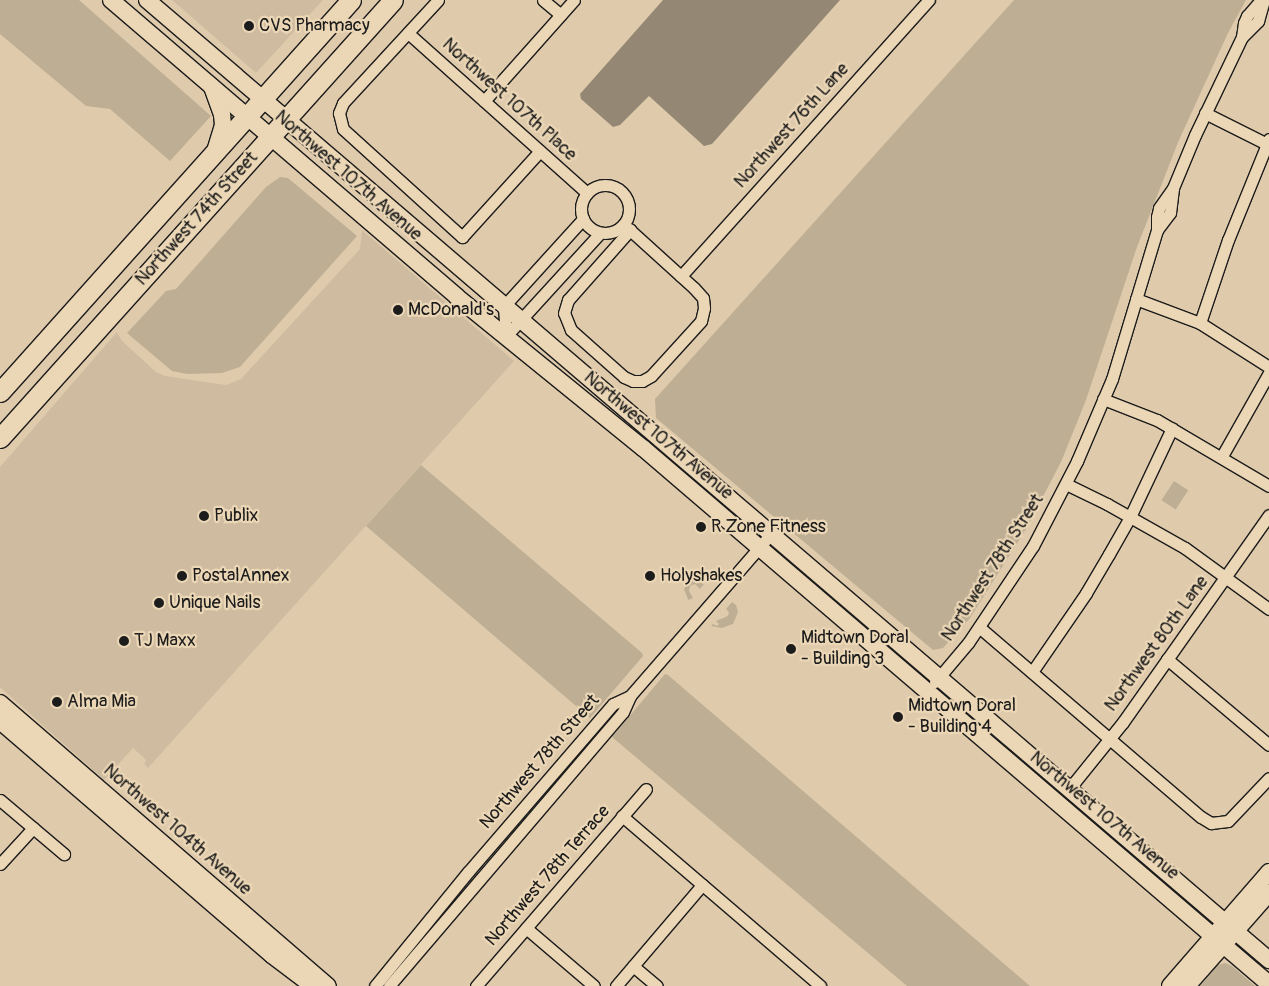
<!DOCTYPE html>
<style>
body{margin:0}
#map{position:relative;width:1269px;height:986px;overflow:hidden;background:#dfcbac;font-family:Pangolin,sans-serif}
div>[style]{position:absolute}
.built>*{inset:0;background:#cfbca0}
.green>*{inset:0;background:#beae94;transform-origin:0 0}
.water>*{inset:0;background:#948874}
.roads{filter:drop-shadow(1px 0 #1c1c1c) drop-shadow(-1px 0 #1c1c1c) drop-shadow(0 1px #1c1c1c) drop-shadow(0 -1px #1c1c1c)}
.street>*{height:11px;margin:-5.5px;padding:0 5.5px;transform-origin:5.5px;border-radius:5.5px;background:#ebd6b5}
.street>.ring{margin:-5.5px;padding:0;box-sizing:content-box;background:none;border:11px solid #ebd6b5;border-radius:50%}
.secondary>*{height:16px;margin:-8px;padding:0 8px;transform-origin:8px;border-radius:8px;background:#ebd6b5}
.primary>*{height:19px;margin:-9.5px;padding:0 9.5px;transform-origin:9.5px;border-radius:9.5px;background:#ebd6b5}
.dots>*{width:14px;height:14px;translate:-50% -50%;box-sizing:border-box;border:2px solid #ebd6b5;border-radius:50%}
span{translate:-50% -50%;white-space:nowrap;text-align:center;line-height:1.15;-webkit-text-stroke:4.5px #ebd6b5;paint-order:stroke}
.poi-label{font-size:18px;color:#1c1c1c}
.left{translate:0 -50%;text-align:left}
.street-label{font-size:18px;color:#1c1c1c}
</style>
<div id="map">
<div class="built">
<i style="clip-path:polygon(172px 0,323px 0,256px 73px)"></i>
<i style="clip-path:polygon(362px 230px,514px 361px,148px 768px,144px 764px,146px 760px,133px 748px,104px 780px,0 687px,0 467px,117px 332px,122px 341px,156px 372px,165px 376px,226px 385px,241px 379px,360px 249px)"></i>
</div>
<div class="green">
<i style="clip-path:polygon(0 0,79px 0,211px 116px,170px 161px,110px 109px,86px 106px,0 34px)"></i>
<i style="clip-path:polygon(1014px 0,1246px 0,1228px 33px,1179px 140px,1137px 247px,1086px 400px,1061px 462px,1026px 529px,970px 618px,943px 648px,933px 650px,656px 418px,655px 399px)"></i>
<i style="clip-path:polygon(280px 177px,288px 178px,357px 236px,240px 367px,222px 373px,187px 374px,172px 371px,127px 333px,166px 291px,176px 289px,266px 187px)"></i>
<i style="clip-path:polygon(421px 465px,642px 653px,643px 656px,590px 718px,366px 526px)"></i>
<i style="left:1174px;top:481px;width:17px;height:23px;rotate:33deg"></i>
<i style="clip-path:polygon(691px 579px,704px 584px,700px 589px,695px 584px,690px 586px,689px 591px,693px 598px,688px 600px,689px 602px,684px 589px)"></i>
<i style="clip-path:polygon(732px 602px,736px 605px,738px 612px,733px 624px,722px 628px,711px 626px,713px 624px,717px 626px,719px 624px,716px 621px,728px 616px,729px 612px,726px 609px)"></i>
<i style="clip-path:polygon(665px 674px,668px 675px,1030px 986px,907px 986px,612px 737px)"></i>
<i style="clip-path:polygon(1225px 963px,1232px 966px,1255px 986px,1200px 986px,1218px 965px)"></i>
</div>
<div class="water">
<i style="clip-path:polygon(663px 0,840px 0,712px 144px,704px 146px,649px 96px,620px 125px,613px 127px,581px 99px,580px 94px)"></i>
</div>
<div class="roads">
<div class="street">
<i style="left:438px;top:0;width:140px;rotate:132.7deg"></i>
<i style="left:343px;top:103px;width:11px;rotate:112deg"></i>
<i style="left:339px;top:113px;width:16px;rotate:76deg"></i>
<i style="left:343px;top:129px;width:161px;rotate:42.2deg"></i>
<i style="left:462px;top:237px;width:116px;rotate:-47.8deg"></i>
<i style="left:543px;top:0;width:23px;rotate:40deg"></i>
<i style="left:408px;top:33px;width:240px;rotate:41.8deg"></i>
<i style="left:1242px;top:37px;width:14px;rotate:-82deg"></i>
<i style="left:1244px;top:23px;width:8px;rotate:-67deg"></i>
<i style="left:1247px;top:16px;width:21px;rotate:-49deg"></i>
<i style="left:484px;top:101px;width:135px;rotate:-48.3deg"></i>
<i style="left:1205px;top:113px;width:72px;rotate:26.6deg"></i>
<i class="ring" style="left:581px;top:185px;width:37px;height:37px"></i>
<i style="left:623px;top:225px;width:9px;rotate:36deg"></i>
<i style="left:630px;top:230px;width:86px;rotate:42.2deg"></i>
<i style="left:694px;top:288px;width:13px;rotate:48deg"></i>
<i style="left:703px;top:298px;width:10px;rotate:84deg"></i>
<i style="left:704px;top:308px;width:13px;rotate:103deg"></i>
<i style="left:701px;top:321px;width:74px;rotate:132.3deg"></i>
<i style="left:651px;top:376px;width:10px;rotate:151deg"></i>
<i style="left:642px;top:381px;width:9px;rotate:180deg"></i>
<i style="left:633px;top:381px;width:10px;rotate:-156deg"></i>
<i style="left:624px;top:377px;width:71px;rotate:-138.4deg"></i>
<i style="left:571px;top:330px;width:18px;rotate:-112deg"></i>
<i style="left:564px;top:313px;width:14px;rotate:-73deg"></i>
<i style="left:568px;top:300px;width:94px;rotate:-48.5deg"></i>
<i style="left:1157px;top:230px;width:21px;rotate:-53deg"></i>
<i style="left:1170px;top:213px;width:24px;rotate:-83deg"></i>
<i style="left:681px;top:276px;width:371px;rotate:-48.1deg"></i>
<i style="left:1136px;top:299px;width:68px;rotate:20.6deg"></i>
<i style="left:1200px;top:323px;width:82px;rotate:32.5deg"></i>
<i style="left:1200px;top:323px;width:88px;rotate:-71.4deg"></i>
<i style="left:1228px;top:240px;width:109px;rotate:-67.9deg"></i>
<i style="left:506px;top:336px;width:30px;rotate:-94deg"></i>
<i style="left:504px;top:306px;width:118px;rotate:-47.8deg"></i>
<i style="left:506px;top:336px;width:139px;rotate:-47.6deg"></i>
<i style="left:1103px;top:399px;width:58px;rotate:21.3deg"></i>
<i style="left:1157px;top:420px;width:130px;rotate:30.5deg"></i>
<i style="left:1222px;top:456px;width:95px;rotate:-60.5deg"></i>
<i style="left:1066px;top:484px;width:46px;rotate:26deg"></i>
<i style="left:1107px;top:504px;width:90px;rotate:29.4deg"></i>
<i style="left:1185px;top:548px;width:104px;rotate:36deg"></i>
<i style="left:979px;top:627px;width:292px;rotate:40.6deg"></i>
<i style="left:1201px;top:817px;width:12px;rotate:31deg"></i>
<i style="left:1211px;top:823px;width:17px;rotate:-7deg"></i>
<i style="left:1228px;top:821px;width:59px;rotate:-46.4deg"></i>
<i style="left:1167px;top:659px;width:133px;rotate:40.1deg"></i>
<i style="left:1032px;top:672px;width:96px;rotate:-55.6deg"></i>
<i style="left:1086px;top:593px;width:45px;rotate:-59.5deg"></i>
<i style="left:1109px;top:554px;width:43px;rotate:-60.4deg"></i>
<i style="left:1130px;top:517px;width:98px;rotate:-64.7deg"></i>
<i style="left:935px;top:682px;width:51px;rotate:-49.8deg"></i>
<i style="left:968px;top:643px;width:117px;rotate:-56.2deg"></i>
<i style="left:1033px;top:546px;width:96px;rotate:-62.6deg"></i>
<i style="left:1077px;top:461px;width:89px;rotate:-66.9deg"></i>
<i style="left:1112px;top:379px;width:156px;rotate:-73.2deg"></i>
<i style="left:1157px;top:230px;width:13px;rotate:-90deg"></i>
<i style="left:1157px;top:217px;width:9px;rotate:-77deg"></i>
<i style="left:1159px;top:208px;width:24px;rotate:-55deg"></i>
<i style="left:1173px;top:188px;width:57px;rotate:-67.5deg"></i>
<i style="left:1195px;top:135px;width:109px;rotate:-64.4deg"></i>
<i style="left:1242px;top:37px;width:23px;rotate:-45deg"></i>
<i style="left:1258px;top:21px;width:22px;rotate:-74deg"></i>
<i style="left:1069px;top:789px;width:86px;rotate:-51.1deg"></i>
<i style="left:1123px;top:722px;width:253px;rotate:-54.8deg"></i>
<i style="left:0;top:800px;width:84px;rotate:40.2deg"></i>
<i style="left:622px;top:816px;width:261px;rotate:40.6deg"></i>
<i style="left:0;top:864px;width:49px;rotate:-47.5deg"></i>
<i style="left:526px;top:928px;width:89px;rotate:40.5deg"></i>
<i style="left:633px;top:966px;width:31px;rotate:40deg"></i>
<i style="left:375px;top:986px;width:147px;rotate:-50.8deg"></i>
<i style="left:468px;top:872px;width:222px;rotate:-49.2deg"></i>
<i style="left:613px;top:704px;width:19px;rotate:-25deg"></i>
<i style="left:389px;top:986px;width:360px;rotate:-49.5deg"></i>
<i style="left:623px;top:712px;width:17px;rotate:-66deg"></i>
<i style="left:630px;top:696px;width:215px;rotate:-49deg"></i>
<i style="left:476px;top:986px;width:260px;rotate:-49.2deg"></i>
<i style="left:616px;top:986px;width:133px;rotate:-49.6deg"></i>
</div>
<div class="secondary">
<i style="left:111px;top:0;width:456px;rotate:40.6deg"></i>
<i style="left:457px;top:297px;width:240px;rotate:39.1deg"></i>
<i style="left:643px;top:448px;width:824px;rotate:40.57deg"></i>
<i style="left:147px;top:0;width:1477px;rotate:40.55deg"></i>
<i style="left:212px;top:87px;width:30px;rotate:70deg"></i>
<i style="left:222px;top:115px;width:10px;rotate:84deg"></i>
<i style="left:223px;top:125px;width:28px;rotate:107deg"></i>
<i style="left:0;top:703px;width:433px;rotate:40.8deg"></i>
<i style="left:0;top:721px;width:359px;rotate:40.7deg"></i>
<i style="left:272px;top:955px;width:51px;rotate:37.1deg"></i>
<i style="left:1170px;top:986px;width:151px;rotate:-49deg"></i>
<i style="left:1187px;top:986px;width:124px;rotate:-48.6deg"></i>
</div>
<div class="primary">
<i style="left:0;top:392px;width:526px;rotate:-48.16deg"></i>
<i style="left:0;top:438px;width:588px;rotate:-48.1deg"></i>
</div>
</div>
<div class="dots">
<i style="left:249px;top:26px;background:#1c1c1c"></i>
<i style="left:398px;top:310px;background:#1c1c1c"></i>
<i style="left:204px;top:516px;background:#1c1c1c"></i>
<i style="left:701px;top:527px;background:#1c1c1c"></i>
<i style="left:182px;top:576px;background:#1c1c1c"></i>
<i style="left:650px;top:576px;background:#1c1c1c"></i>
<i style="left:159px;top:603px;background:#1c1c1c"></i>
<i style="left:124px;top:641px;background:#1c1c1c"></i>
<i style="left:791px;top:649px;background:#1c1c1c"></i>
<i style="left:57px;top:702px;background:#1c1c1c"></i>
<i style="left:898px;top:717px;background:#1c1c1c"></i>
</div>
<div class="poi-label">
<span class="left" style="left:259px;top:26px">CVS Pharmacy</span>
<span class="left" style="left:408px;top:310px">McDonald's</span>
<span class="left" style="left:214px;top:516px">Publix</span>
<span class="left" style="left:711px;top:527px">R Zone Fitness</span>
<span class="left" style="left:192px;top:576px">PostalAnnex</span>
<span class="left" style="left:660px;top:576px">Holyshakes</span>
<span class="left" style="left:169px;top:603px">Unique Nails</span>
<span class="left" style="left:801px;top:649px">Midtown Doral<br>- Building 3</span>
<span class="left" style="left:134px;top:641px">TJ Maxx</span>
<span class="left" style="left:67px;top:702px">Alma Mia</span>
<span class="left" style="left:908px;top:717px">Midtown Doral<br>- Building 4</span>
</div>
<div class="street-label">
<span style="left:509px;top:100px;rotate:42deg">Northwest 107th Place</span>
<span style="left:792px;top:126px;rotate:-48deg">Northwest 76th Lane</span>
<span style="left:348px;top:176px;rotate:41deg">Northwest 107th Avenue</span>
<span style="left:197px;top:219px;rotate:-48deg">Northwest 74th Street</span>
<span style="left:658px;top:436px;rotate:40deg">Northwest 107th Avenue</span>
<span style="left:993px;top:568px;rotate:-57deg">Northwest 78th Street</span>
<span style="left:1157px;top:644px;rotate:-54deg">Northwest 80th Lane</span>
<span style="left:540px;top:762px;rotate:-49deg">Northwest 78th Street</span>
<span style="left:1104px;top:816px;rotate:40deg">Northwest 107th Avenue</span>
<span style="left:177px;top:830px;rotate:41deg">Northwest 104th Avenue</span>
<span style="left:548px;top:876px;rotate:-49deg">Northwest 78th Terrace</span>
</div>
</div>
